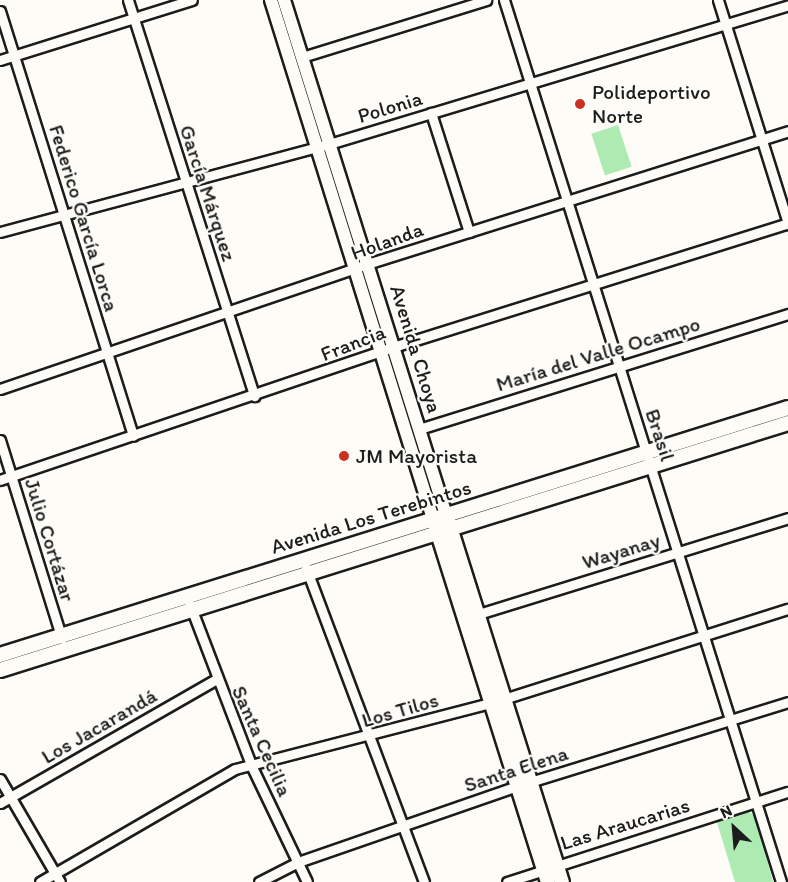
<!DOCTYPE html>
<meta charset="utf-8">
<style>
body{margin:0}
#map{position:relative;width:788px;height:882px;overflow:hidden;background:#fdfcf7;font-family:Itim,sans-serif}
div>[style]{position:absolute}
.green>*{inset:0;background:#adebb2;transform-origin:0 0}
.roads{filter:drop-shadow(2px 0 #1c1c1c) drop-shadow(-2px 0 #1c1c1c) drop-shadow(0 2px #1c1c1c) drop-shadow(0 -2px #1c1c1c)}
.minor>*{height:9px;margin:-4.5px;padding:0 4.5px;transform-origin:4.5px;border-radius:4.5px;background:#fdfcf7}
.tertiary>*{height:12px;margin:-6px;padding:0 6px;transform-origin:6px;border-radius:6px;background:#fdfcf7}
.secondary>*{height:14px;margin:-7px;padding:0 7px;transform-origin:7px;border-radius:7px;background:#fdfcf7}
.dots>*{width:16px;height:16px;translate:-50% -50%;box-sizing:border-box;border:3px solid #fdfcf7;border-radius:50%}
span{translate:-50% -50%;white-space:nowrap;text-align:center;line-height:1.15;-webkit-text-stroke:4.5px #fdfcf7;paint-order:stroke}
.poi-label{font-size:21px;color:#1c1c1c}
.left{translate:0 -50%;text-align:left}
.street-label{font-size:21px;color:#1c1c1c}
.north{position:absolute;left:704px;top:798px;width:60px;height:60px;-webkit-text-stroke:4px #fdfcf7;paint-order:stroke;rotate:334deg;font-size:16px;font-weight:700;line-height:24px;text-align:center;color:#1c1c1c}
.north::after{content:'';display:block;margin:auto;width:21px;height:27px;background:#1c1c1c;clip-path:polygon(50% 0,100% 100%,50% 72%,0 100%)}
</style>
<div id="map">
<div class="green">
<i style="left:618px;top:125px;width:44px;height:28px;rotate:72deg"></i>
<i style="clip-path:polygon(746px 811px,755px 815px,773px 882px,735px 882px,716px 819px)"></i>
</div>
<div class="roads">
<div class="minor">
<i style="left:128px;top:0;width:416px;rotate:72.3deg"></i>
<i style="left:504px;top:0;width:924px;rotate:72.56deg"></i>
<i style="left:718px;top:0;width:235px;rotate:72.6deg"></i>
<i style="left:0;top:11px;width:445px;rotate:72.6deg"></i>
<i style="left:302px;top:57px;width:193px;rotate:-17.2deg"></i>
<i style="left:0;top:60px;width:201px;rotate:-17.4deg"></i>
<i style="left:431px;top:113px;width:125px;rotate:72.3deg"></i>
<i style="left:0;top:232px;width:341px;rotate:-15deg"></i>
<i style="left:329px;top:144px;width:480px;rotate:-16.8deg"></i>
<i style="left:0;top:389px;width:388px;rotate:-18.8deg"></i>
<i style="left:367px;top:264px;width:442px;rotate:-17.5deg"></i>
<i style="left:419px;top:429px;width:387px;rotate:-17.3deg"></i>
<i style="left:0;top:440px;width:208px;rotate:72.7deg"></i>
<i style="left:0;top:480px;width:415px;rotate:-18.7deg"></i>
<i style="left:393px;top:347px;width:414px;rotate:-17.4deg"></i>
<i style="left:306px;top:568px;width:335px;rotate:69.4deg"></i>
<i style="left:187px;top:597px;width:182px;rotate:69.1deg"></i>
<i style="left:252px;top:767px;width:127px;rotate:64.4deg"></i>
<i style="left:472px;top:616px;width:331px;rotate:-17.2deg"></i>
<i style="left:0;top:779px;width:119px;rotate:59.8deg"></i>
<i style="left:0;top:803px;width:248px;rotate:-29.8deg"></i>
<i style="left:40px;top:882px;width:225px;rotate:-30.1deg"></i>
<i style="left:235px;top:769px;width:264px;rotate:-14.5deg"></i>
<i style="left:491px;top:703px;width:312px;rotate:-17.6deg"></i>
<i style="left:259px;top:882px;width:44px;rotate:-27.1deg"></i>
<i style="left:298px;top:862px;width:232px;rotate:-19.1deg"></i>
<i style="left:517px;top:786px;width:284px;rotate:-17.2deg"></i>
<i style="left:507px;top:882px;width:295px;rotate:-17.8deg"></i>
</div>
<div class="tertiary">
<i style="left:271px;top:0;width:544px;rotate:72.66deg"></i>
<i style="left:284px;top:0;width:540px;rotate:72.54deg"></i>
</div>
<div class="secondary">
<i style="left:448px;top:521px;width:379px;rotate:72.5deg"></i>
<i style="left:436px;top:527px;width:372px;rotate:72.5deg"></i>
<i style="left:0;top:655px;width:826px;rotate:-17.4deg"></i>
<i style="left:0;top:670px;width:826px;rotate:-17.4deg"></i>
</div>
</div>
<div class="dots">
<i style="left:580px;top:104px;background:#c8321e"></i>
<i style="left:344px;top:456px;background:#c8321e"></i>
</div>
<div class="poi-label">
<span class="left" style="left:592px;top:104px">Polideportivo<br>Norte</span>
<span class="left" style="left:356px;top:456px">JM Mayorista</span>
</div>
<div class="street-label">
<span style="left:390px;top:107px;rotate:-17deg">Polonia</span>
<span style="left:208px;top:193px;rotate:72deg">García Márquez</span>
<span style="left:84px;top:218px;rotate:73deg">Federico García Lorca</span>
<span style="left:387px;top:241px;rotate:-20deg">Holanda</span>
<span style="left:353px;top:343px;rotate:-21deg">Francia</span>
<span style="left:416px;top:349px;rotate:73deg">Avenida Choya</span>
<span style="left:598px;top:354px;rotate:-17deg">María del Valle Ocampo</span>
<span style="left:660px;top:435px;rotate:72deg">Brasil</span>
<span style="left:371px;top:517px;rotate:-17deg">Avenida Los Terebintos</span>
<span style="left:50px;top:540px;rotate:73deg">Julio Cortázar</span>
<span style="left:621px;top:551px;rotate:-17deg">Wayanay</span>
<span style="left:400px;top:710px;rotate:-16deg">Los Tilos</span>
<span style="left:99px;top:726px;rotate:-30deg">Los Jacarandá</span>
<span style="left:262px;top:741px;rotate:66deg">Santa Cecilia</span>
<span style="left:516px;top:769px;rotate:-18deg">Santa Elena</span>
<span style="left:625px;top:824px;rotate:-17deg">Las Araucarias</span>
</div>
<div class="north">N</div>
</div>
